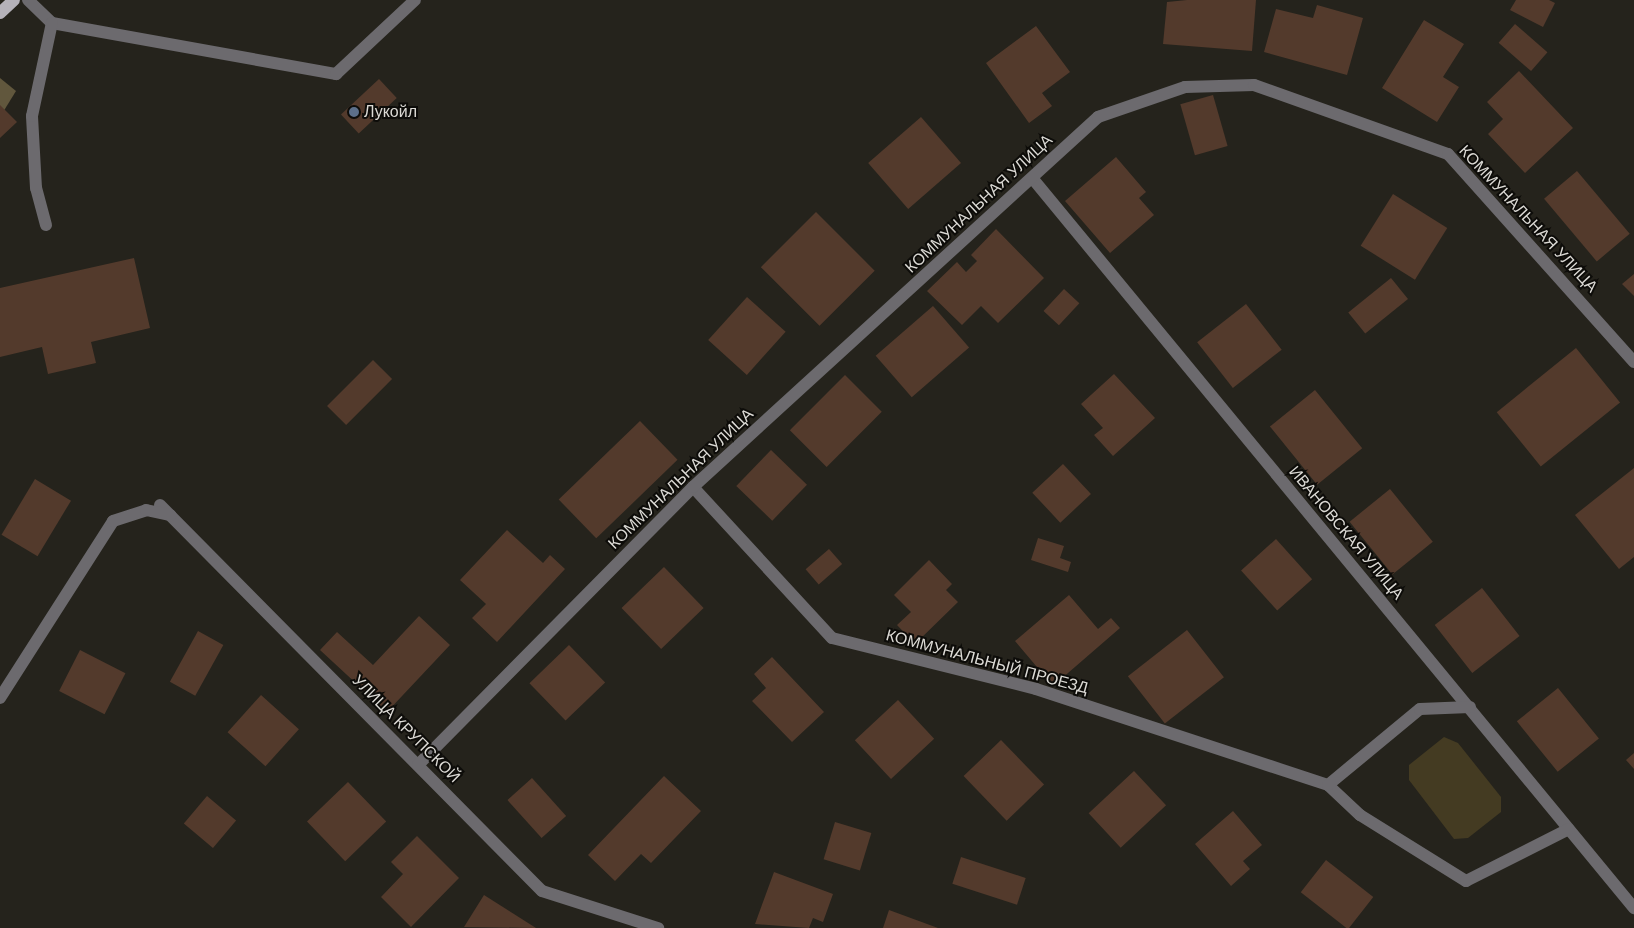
<!DOCTYPE html>
<meta charset="utf-8">
<style>
body{margin:0}
#map{position:relative;width:1634px;height:928px;overflow:hidden;background:#25231c;font-family:"DM Sans",sans-serif}
div>[style]{position:absolute}
.green>*{inset:0;background:#443b22}
.forest>*{inset:0;background:#61573d}
.building>*{inset:0;background:#533a2c;transform-origin:0 0}
.minor>*{height:12px;margin:-6px;padding:0 6px;transform-origin:6px;border-radius:6px;background:#6c6a6e}
.major>*{height:12px;margin:-6px;padding:0 6px;transform-origin:6px;border-radius:6px;background:#b5b2b9}
.dots>*{width:14px;height:14px;translate:-50% -50%;box-sizing:border-box;border:2px solid #0d0c09;border-radius:50%}
span{translate:-50% -50%;white-space:nowrap;text-align:center;line-height:1.15;-webkit-text-stroke:4px #0d0c09;paint-order:stroke}
.poi-label{font-size:16px;color:#dcdad5}
.left{translate:0 -50%;text-align:left}
.street-label{font-size:16px;color:#dcdad5}
</style>
<div id="map">
<div class="green">
<i style="clip-path:polygon(1444px 737px,1458px 743px,1501px 797px,1501px 812px,1468px 838px,1454px 839px,1409px 780px,1409px 765px)"></i>
</div>
<div class="forest">
<i style="clip-path:polygon(0 78px,16px 91px,0 117px)"></i>
</div>
<div class="building">
<i style="clip-path:polygon(1187px 0,1256px 0,1252px 51px,1163px 44px,1167px 2px)"></i>
<i style="clip-path:polygon(1516px 0,1549px 0,1555px 3px,1543px 27px,1510px 10px)"></i>
<i style="clip-path:polygon(1317px 5px,1363px 18px,1347px 75px,1264px 52px,1276px 9px,1313px 18px)"></i>
<i style="clip-path:polygon(1424px 20px,1464px 44px,1443px 77px,1459px 87px,1437px 122px,1382px 88px)"></i>
<i style="left:1515px;top:24px;width:43px;height:25px;rotate:41deg"></i>
<i style="clip-path:polygon(1036px 26px,1070px 72px,1042px 93px,1052px 106px,1029px 123px,986px 63px)"></i>
<i style="clip-path:polygon(1519px 71px,1573px 128px,1525px 173px,1488px 134px,1503px 119px,1487px 102px)"></i>
<i style="left:379px;top:79px;width:26px;height:52px;rotate:47deg"></i>
<i style="left:1213px;top:95px;width:53px;height:34px;rotate:74deg"></i>
<i style="clip-path:polygon(0 105px,17px 122px,0 138px)"></i>
<i style="left:921px;top:117px;width:61px;height:70px;rotate:49deg"></i>
<i style="clip-path:polygon(1116px 157px,1146px 192px,1139px 198px,1154px 215px,1110px 253px,1065px 201px)"></i>
<i style="left:1577px;top:171px;width:82px;height:43px;rotate:50deg"></i>
<i style="left:1393px;top:194px;width:64px;height:61px;rotate:32deg"></i>
<i style="left:816px;top:212px;width:83px;height:78px;rotate:45deg"></i>
<i style="clip-path:polygon(996px 229px,1044px 278px,998px 323px,981px 306px,962px 325px,927px 291px,957px 262px,966px 272px,977px 261px,971px 255px)"></i>
<i style="clip-path:polygon(134px 258px,150px 328px,91px 342px,96px 363px,48px 374px,42px 347px,0 357px,0 288px)"></i>
<i style="clip-path:polygon(1634px 274px,1634px 296px,1622px 284px)"></i>
<i style="left:1391px;top:278px;width:27px;height:55px;rotate:51deg"></i>
<i style="left:1064px;top:289px;width:21px;height:30px;rotate:43deg"></i>
<i style="left:747px;top:297px;width:52px;height:58px;rotate:42deg"></i>
<i style="left:1246px;top:304px;width:58px;height:62px;rotate:52deg"></i>
<i style="left:933px;top:306px;width:55px;height:76px;rotate:49deg"></i>
<i style="left:1576px;top:348px;width:70px;height:102px;rotate:51deg"></i>
<i style="left:373px;top:360px;width:27px;height:65px;rotate:45deg"></i>
<i style="clip-path:polygon(1114px 374px,1155px 418px,1113px 456px,1094px 435px,1103px 428px,1081px 404px)"></i>
<i style="left:845px;top:375px;width:52px;height:78px;rotate:45deg"></i>
<i style="left:1315px;top:390px;width:75px;height:58px;rotate:51deg"></i>
<i style="left:640px;top:421px;width:54px;height:113px;rotate:46deg"></i>
<i style="left:771px;top:450px;width:50px;height:50px;rotate:44deg"></i>
<i style="left:1063px;top:464px;width:41px;height:42px;rotate:47deg"></i>
<i style="clip-path:polygon(1634px 468px,1634px 557px,1619px 569px,1575px 515px)"></i>
<i style="left:35px;top:479px;width:42px;height:65px;rotate:31deg"></i>
<i style="left:1390px;top:489px;width:68px;height:52px;rotate:51deg"></i>
<i style="clip-path:polygon(507px 530px,543px 563px,550px 555px,565px 569px,497px 642px,472px 618px,486px 604px,460px 580px)"></i>
<i style="clip-path:polygon(1038px 538px,1064px 546px,1060px 558px,1071px 562px,1068px 572px,1031px 560px)"></i>
<i style="left:1276px;top:539px;width:54px;height:47px;rotate:48deg"></i>
<i style="left:829px;top:549px;width:20px;height:31px;rotate:49deg"></i>
<i style="clip-path:polygon(929px 560px,952px 584px,946px 590px,958px 602px,915px 644px,897px 625px,911px 612px,894px 595px)"></i>
<i style="left:664px;top:567px;width:57px;height:59px;rotate:46deg"></i>
<i style="left:1482px;top:588px;width:61px;height:60px;rotate:52deg"></i>
<i style="clip-path:polygon(1069px 595px,1098px 629px,1111px 618px,1120px 628px,1053px 686px,1015px 641px)"></i>
<i style="clip-path:polygon(419px 616px,450px 645px,387px 712px,320px 650px,337px 632px,373px 665px)"></i>
<i style="left:1187px;top:630px;width:60px;height:75px;rotate:52deg"></i>
<i style="left:198px;top:631px;width:29px;height:58px;rotate:29deg"></i>
<i style="left:569px;top:645px;width:52px;height:55px;rotate:46deg"></i>
<i style="left:80px;top:650px;width:51px;height:46px;rotate:27deg"></i>
<i style="clip-path:polygon(772px 657px,824px 712px,792px 742px,752px 701px,766px 688px,754px 674px)"></i>
<i style="left:1558px;top:688px;width:65px;height:53px;rotate:51deg"></i>
<i style="left:261px;top:695px;width:51px;height:50px;rotate:42deg"></i>
<i style="left:898px;top:700px;width:53px;height:59px;rotate:47deg"></i>
<i style="left:1001px;top:740px;width:62px;height:52px;rotate:46deg"></i>
<i style="clip-path:polygon(1634px 753px,1634px 769px,1626px 760px)"></i>
<i style="left:1134px;top:771px;width:47px;height:62px;rotate:47deg"></i>
<i style="clip-path:polygon(664px 776px,701px 811px,651px 863px,641px 854px,615px 881px,588px 855px)"></i>
<i style="left:532px;top:778px;width:51px;height:33px;rotate:48deg"></i>
<i style="left:348px;top:782px;width:55px;height:57px;rotate:46deg"></i>
<i style="left:207px;top:796px;width:38px;height:36px;rotate:40deg"></i>
<i style="clip-path:polygon(1233px 811px,1262px 845px,1243px 861px,1250px 869px,1231px 886px,1195px 844px)"></i>
<i style="left:835px;top:822px;width:38px;height:39px;rotate:17deg"></i>
<i style="clip-path:polygon(417px 836px,459px 878px,411px 927px,381px 897px,403px 874px,391px 862px)"></i>
<i style="left:961px;top:857px;width:68px;height:28px;rotate:18deg"></i>
<i style="left:1326px;top:860px;width:60px;height:41px;rotate:38deg"></i>
<i style="clip-path:polygon(774px 872px,833px 894px,823px 922px,813px 918px,809px 928px,755px 924px)"></i>
<i style="clip-path:polygon(484px 895px,536px 928px,464px 927px)"></i>
<i style="clip-path:polygon(889px 910px,938px 928px,883px 928px)"></i>
</div>
<div class="minor">
<i style="left:28px;top:0;width:33px;rotate:44deg"></i>
<i style="left:52px;top:23px;width:289px;rotate:10.2deg"></i>
<i style="left:336px;top:74px;width:108px;rotate:-43.1deg"></i>
<i style="left:1033px;top:179px;width:945px;rotate:50.5deg"></i>
<i style="left:46px;top:225px;width:38px;rotate:-105deg"></i>
<i style="left:36px;top:188px;width:72px;rotate:-93.2deg"></i>
<i style="left:32px;top:116px;width:95px;rotate:-77.9deg"></i>
<i style="left:693px;top:487px;width:205px;rotate:47.4deg"></i>
<i style="left:832px;top:638px;width:210px;rotate:14deg"></i>
<i style="left:1036px;top:689px;width:307px;rotate:18.2deg"></i>
<i style="left:1328px;top:785px;width:44px;rotate:43.2deg"></i>
<i style="left:1360px;top:815px;width:125px;rotate:31.9deg"></i>
<i style="left:1466px;top:881px;width:115px;rotate:-26.8deg"></i>
<i style="left:160px;top:505px;width:543px;rotate:45.3deg"></i>
<i style="left:542px;top:891px;width:122px;rotate:17.7deg"></i>
<i style="left:0;top:698px;width:210px;rotate:-57.4deg"></i>
<i style="left:113px;top:521px;width:35px;rotate:-18deg"></i>
<i style="left:146px;top:510px;width:25px;rotate:12deg"></i>
<i style="left:418px;top:765px;width:391px;rotate:-45.3deg"></i>
<i style="left:693px;top:487px;width:549px;rotate:-42.41deg"></i>
<i style="left:1098px;top:117px;width:92px;rotate:-19deg"></i>
<i style="left:1185px;top:87px;width:69px;rotate:-1.7deg"></i>
<i style="left:1254px;top:85px;width:206px;rotate:19.6deg"></i>
<i style="left:1448px;top:154px;width:279px;rotate:48.2deg"></i>
<i style="left:1328px;top:785px;width:119px;rotate:-39.6deg"></i>
<i style="left:1420px;top:709px;width:50px;rotate:-2.3deg"></i>
</div>
<div class="major">
<i style="left:0;top:13px;width:19px;rotate:-43deg"></i>
</div>
<div class="dots">
<i style="left:354px;top:112px;background:#5c6f8a"></i>
</div>
<div class="poi-label">
<span class="left" style="left:364px;top:112px">Лукойл</span>
</div>
<div class="street-label">
<span style="left:979px;top:204px;rotate:-43deg">КОММУНАЛЬНАЯ УЛИЦА</span>
<span style="left:1528px;top:219px;rotate:47deg">КОММУНАЛЬНАЯ УЛИЦА</span>
<span style="left:681px;top:479px;rotate:-44deg">КОММУНАЛЬНАЯ УЛИЦА</span>
<span style="left:1346px;top:533px;rotate:50deg">ИВАНОВСКАЯ УЛИЦА</span>
<span style="left:987px;top:662px;rotate:15deg">КОММУНАЛЬНЫЙ ПРОЕЗД</span>
<span style="left:406px;top:729px;rotate:45deg">УЛИЦА КРУПСКОЙ</span>
</div>
</div>
